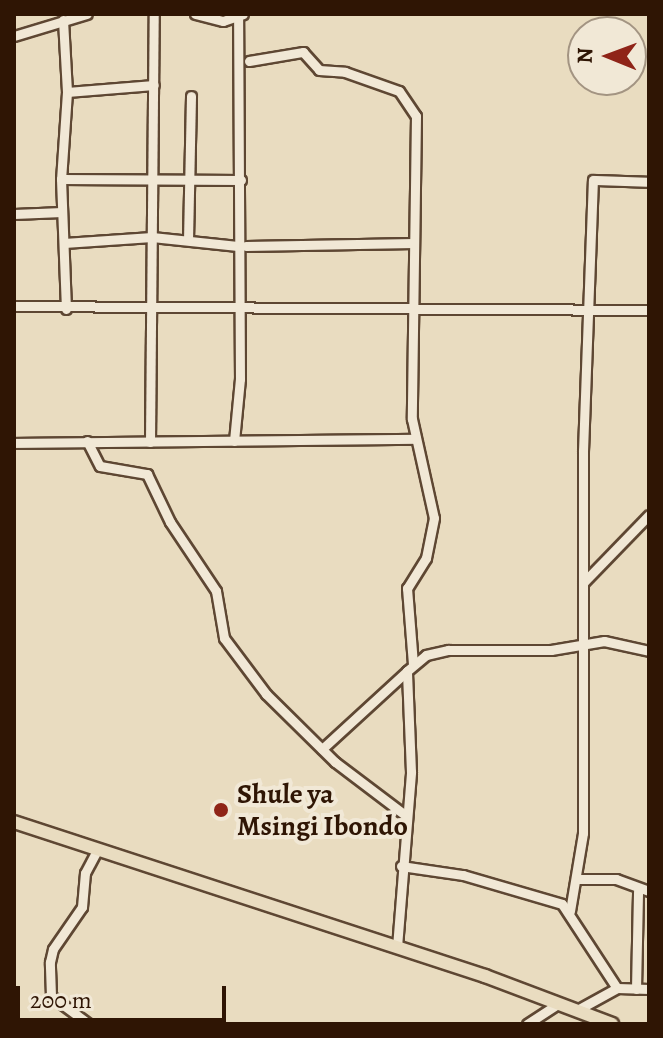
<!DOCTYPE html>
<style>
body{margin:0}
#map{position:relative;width:663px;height:1038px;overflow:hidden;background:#e9dcc0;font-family:Alegreya,serif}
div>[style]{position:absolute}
.roads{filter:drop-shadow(2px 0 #5e4733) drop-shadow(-2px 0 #5e4733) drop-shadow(0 2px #5e4733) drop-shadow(0 -2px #5e4733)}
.minor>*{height:9px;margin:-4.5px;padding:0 4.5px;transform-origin:4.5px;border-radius:4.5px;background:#f1e8d6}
.major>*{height:12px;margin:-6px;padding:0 6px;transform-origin:6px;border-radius:6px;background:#e9dcc0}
.dots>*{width:22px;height:22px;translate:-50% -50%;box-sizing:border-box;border:4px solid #f1e8d6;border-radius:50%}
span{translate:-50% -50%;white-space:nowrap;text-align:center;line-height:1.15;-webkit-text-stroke:8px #f1e8d6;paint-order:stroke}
.poi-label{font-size:28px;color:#2f1504;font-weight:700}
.left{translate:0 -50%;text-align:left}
.frame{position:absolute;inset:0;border:16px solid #2f1504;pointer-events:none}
.north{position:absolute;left:567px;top:16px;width:80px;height:80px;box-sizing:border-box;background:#f1e8d6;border:2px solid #a39482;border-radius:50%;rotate:271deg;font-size:22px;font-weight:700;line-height:32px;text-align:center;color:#2f1504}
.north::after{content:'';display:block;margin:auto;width:28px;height:36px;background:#8f2418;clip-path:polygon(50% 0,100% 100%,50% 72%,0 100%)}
.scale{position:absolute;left:16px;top:986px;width:210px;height:36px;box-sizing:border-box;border:4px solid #2f1504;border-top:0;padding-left:10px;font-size:24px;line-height:28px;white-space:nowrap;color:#2f1504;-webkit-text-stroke:6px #f1e8d6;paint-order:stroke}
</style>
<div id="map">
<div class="roads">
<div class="minor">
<i style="left:195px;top:14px;width:29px;rotate:14deg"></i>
<i style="left:223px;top:21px;width:21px;rotate:-19deg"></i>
<i style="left:63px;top:20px;width:72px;rotate:86.8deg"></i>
<i style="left:67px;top:92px;width:87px;rotate:93.9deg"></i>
<i style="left:61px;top:179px;width:130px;rotate:87.8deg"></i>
<i style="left:14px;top:36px;width:76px;rotate:-16.8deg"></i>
<i style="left:249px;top:61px;width:55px;rotate:-9.5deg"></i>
<i style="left:303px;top:52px;width:24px;rotate:48deg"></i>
<i style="left:319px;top:70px;width:26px;rotate:4deg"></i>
<i style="left:345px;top:72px;width:57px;rotate:19.4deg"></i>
<i style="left:399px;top:91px;width:30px;rotate:56deg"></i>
<i style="left:416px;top:116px;width:303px;rotate:90.8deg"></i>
<i style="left:412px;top:419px;width:101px;rotate:77.5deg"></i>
<i style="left:434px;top:518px;width:41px;rotate:101.3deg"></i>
<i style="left:426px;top:558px;width:36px;rotate:122deg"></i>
<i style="left:407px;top:588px;width:76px;rotate:85.5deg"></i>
<i style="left:67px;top:92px;width:87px;rotate:-4.6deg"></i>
<i style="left:61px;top:179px;width:180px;rotate:0.3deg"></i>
<i style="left:14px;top:214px;width:48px;rotate:-2.4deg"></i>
<i style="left:188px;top:240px;width:144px;rotate:-88.8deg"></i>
<i style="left:64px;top:243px;width:88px;rotate:-3.9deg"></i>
<i style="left:152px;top:237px;width:86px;rotate:6deg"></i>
<i style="left:246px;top:246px;width:168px;rotate:-1deg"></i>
<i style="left:14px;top:306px;width:635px;rotate:0.36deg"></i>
<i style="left:87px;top:441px;width:28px;rotate:63deg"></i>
<i style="left:100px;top:466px;width:48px;rotate:9.7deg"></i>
<i style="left:147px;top:474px;width:53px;rotate:64.4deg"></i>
<i style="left:170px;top:522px;width:83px;rotate:56.3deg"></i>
<i style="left:216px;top:591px;width:48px;rotate:80.3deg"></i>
<i style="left:224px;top:638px;width:70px;rotate:53.1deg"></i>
<i style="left:266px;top:694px;width:97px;rotate:44.6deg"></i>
<i style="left:335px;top:762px;width:88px;rotate:37.1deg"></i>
<i style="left:234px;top:441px;width:62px;rotate:-84.5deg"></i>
<i style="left:240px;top:379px;width:360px;rotate:-90.3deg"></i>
<i style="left:150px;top:442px;width:428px;rotate:-89.5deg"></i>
<i style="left:14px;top:443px;width:402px;rotate:-0.6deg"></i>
<i style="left:584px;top:582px;width:93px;rotate:-45.9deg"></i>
<i style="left:322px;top:749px;width:115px;rotate:-42.5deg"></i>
<i style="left:401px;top:866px;width:63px;rotate:8.3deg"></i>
<i style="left:463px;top:875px;width:103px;rotate:16.3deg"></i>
<i style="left:562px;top:904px;width:100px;rotate:56.8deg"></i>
<i style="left:576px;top:879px;width:40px"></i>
<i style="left:616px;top:879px;width:35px;rotate:20deg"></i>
<i style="left:570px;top:911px;width:79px;rotate:-80.5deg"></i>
<i style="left:583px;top:833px;width:382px;rotate:-90deg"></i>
<i style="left:583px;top:451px;width:271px;rotate:-87.9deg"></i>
<i style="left:593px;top:180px;width:56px;rotate:2deg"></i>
<i style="left:397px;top:947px;width:176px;rotate:-85.4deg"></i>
<i style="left:411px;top:772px;width:101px;rotate:-92.3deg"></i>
<i style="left:407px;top:671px;width:25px;rotate:-40deg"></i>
<i style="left:426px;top:655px;width:23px;rotate:-13deg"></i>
<i style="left:448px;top:650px;width:103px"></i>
<i style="left:551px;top:650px;width:54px;rotate:-9.6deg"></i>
<i style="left:604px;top:641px;width:46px;rotate:12.5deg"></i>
<i style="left:636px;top:989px;width:98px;rotate:-88.8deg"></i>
<i style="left:579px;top:1009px;width:43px;rotate:-28.9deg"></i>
<i style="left:617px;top:988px;width:32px;rotate:2deg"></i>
<i style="left:89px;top:1024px;width:47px;rotate:-143.6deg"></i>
<i style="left:51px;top:996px;width:34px;rotate:-92deg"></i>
<i style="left:50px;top:962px;width:13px;rotate:-77deg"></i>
<i style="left:53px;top:949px;width:51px;rotate:-55.4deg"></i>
<i style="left:82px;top:907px;width:34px;rotate:-85deg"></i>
<i style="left:85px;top:873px;width:27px;rotate:-62deg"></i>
<i style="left:527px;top:1024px;width:38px;rotate:-33deg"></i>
</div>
<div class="major">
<i style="left:14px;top:822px;width:496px;rotate:18.1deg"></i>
<i style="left:485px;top:976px;width:136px;rotate:20.7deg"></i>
</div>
</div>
<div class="dots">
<i style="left:221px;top:810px;background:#8f2418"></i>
</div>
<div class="poi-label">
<span class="left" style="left:237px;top:810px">Shule ya<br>Msingi Ibondo</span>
</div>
<div class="frame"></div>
<div class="north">N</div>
<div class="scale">200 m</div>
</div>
